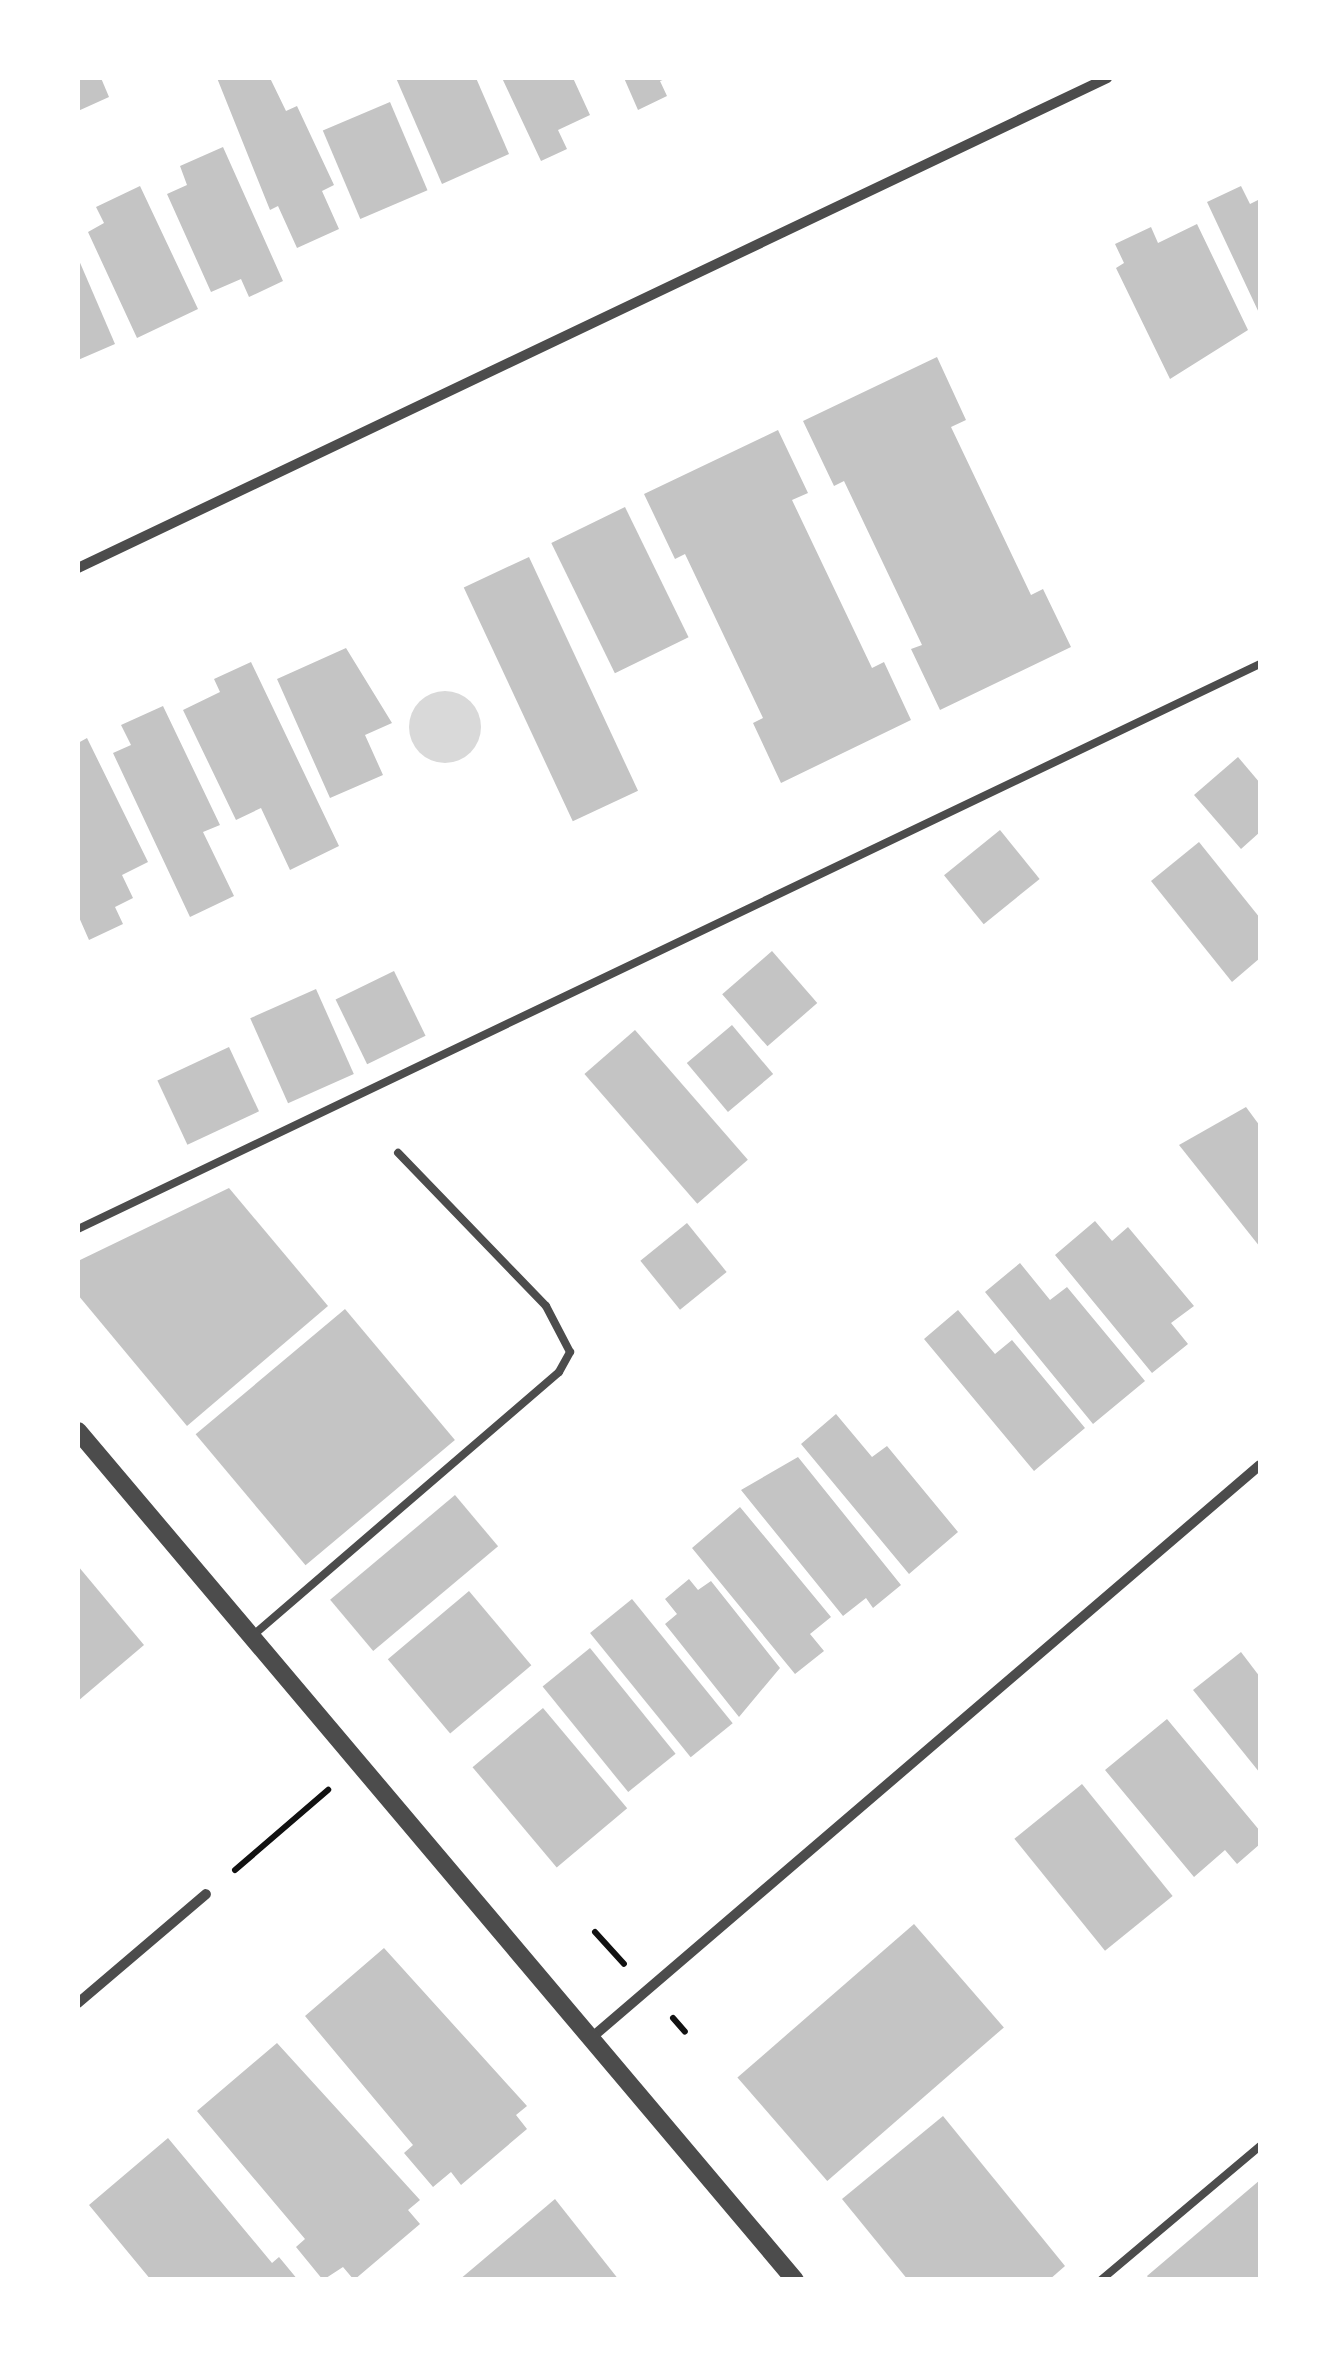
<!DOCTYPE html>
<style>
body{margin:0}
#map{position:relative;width:1338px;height:2357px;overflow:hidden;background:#fff;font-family:"Libre Baskerville",serif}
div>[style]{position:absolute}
.water>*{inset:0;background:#d9d9d9}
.round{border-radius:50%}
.building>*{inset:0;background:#c4c4c4;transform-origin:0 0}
.path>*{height:6px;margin:-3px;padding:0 3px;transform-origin:3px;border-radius:3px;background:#111}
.service>*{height:8px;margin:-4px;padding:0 4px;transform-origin:4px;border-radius:4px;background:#4c4c4c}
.minor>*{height:10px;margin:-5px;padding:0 5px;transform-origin:5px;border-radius:5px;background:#4c4c4c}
.tertiary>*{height:18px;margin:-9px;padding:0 9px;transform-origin:9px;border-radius:9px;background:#4c4c4c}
span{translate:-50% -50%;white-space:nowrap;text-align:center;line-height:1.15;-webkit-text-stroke:9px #fff;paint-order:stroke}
.frame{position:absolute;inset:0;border:80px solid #fff;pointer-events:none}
</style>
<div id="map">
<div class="water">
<i class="round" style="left:409px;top:691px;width:72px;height:72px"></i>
</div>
<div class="building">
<i style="clip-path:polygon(78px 78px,101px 78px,109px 97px,78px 111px)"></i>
<i style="clip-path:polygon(217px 78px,270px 78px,286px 111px,297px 106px,334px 185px,322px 191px,339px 229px,297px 248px,278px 206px,270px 210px)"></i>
<i style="clip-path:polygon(396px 78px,476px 78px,509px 154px,442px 184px)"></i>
<i style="clip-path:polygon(502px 78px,573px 78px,590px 115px,558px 130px,567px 149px,541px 161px)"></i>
<i style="clip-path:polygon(624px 78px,668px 78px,660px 81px,667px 96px,638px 110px)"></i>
<i style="left:390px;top:102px;width:96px;height:73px;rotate:67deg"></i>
<i style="clip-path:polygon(223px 147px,283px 281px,249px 297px,241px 279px,211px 292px,167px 194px,187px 185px,180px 166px)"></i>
<i style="clip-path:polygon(140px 186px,198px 309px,137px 338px,88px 232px,104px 223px,96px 207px)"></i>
<i style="clip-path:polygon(1241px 186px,1250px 204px,1260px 199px,1260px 315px,1207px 202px)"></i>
<i style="clip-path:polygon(1197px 224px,1248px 330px,1170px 379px,1116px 268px,1124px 263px,1115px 244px,1151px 227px,1158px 243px)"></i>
<i style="clip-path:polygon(78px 258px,115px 344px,78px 360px)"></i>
<i style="clip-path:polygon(937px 357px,966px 420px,951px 427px,1031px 595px,1043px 589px,1071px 647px,940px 710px,911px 649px,922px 645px,844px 481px,834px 486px,803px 421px)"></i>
<i style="clip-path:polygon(778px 430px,808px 493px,792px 500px,872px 668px,884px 662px,911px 720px,781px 783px,753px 723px,763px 718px,685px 554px,675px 559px,644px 494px)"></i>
<i style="left:625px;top:507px;width:145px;height:82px;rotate:64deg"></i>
<i style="left:529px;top:557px;width:258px;height:72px;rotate:65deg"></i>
<i style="clip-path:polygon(346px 648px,392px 723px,365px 735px,383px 775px,330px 798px,277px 679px)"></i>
<i style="clip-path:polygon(251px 662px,339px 846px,290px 870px,261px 808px,236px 820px,183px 710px,220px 692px,214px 679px)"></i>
<i style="clip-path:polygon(163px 706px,220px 825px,203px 832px,234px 896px,190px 917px,113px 753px,131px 745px,121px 725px)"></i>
<i style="clip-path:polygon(87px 738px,148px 862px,122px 875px,133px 898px,115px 907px,123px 924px,89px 940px,78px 915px,78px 743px)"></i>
<i style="clip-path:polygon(1238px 757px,1260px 783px,1260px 832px,1241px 849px,1194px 795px)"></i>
<i style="left:1000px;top:830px;width:63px;height:72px;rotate:51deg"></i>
<i style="clip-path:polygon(1199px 842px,1260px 918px,1260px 958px,1232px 982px,1151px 881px)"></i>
<i style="left:772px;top:951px;width:69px;height:66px;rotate:49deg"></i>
<i style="left:394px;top:971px;width:72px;height:65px;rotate:64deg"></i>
<i style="left:316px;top:989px;width:93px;height:72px;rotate:66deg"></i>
<i style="left:732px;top:1025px;width:64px;height:59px;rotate:50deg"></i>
<i style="left:635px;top:1030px;width:172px;height:67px;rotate:49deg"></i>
<i style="left:229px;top:1047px;width:71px;height:79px;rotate:65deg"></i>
<i style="clip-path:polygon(1246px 1107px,1260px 1126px,1260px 1247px,1179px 1145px)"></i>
<i style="clip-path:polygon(229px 1188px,328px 1306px,187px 1426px,78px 1295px,78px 1261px)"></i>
<i style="clip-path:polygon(1095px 1221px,1112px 1241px,1128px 1227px,1194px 1306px,1171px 1323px,1188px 1344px,1152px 1373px,1055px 1255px)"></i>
<i style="left:687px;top:1223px;width:63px;height:60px;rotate:51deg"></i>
<i style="clip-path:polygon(1020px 1263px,1050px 1300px,1067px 1287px,1145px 1381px,1093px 1424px,985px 1292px)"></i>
<i style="left:345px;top:1309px;width:171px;height:195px;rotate:50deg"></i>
<i style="clip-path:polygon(958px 1310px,995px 1354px,1012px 1340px,1085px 1428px,1034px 1471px,924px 1339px)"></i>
<i style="clip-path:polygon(836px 1414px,872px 1457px,887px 1446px,958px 1532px,909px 1574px,801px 1444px)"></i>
<i style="clip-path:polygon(798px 1457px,901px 1585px,873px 1608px,866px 1598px,843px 1616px,741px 1490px)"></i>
<i style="left:455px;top:1495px;width:67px;height:163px;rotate:50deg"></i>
<i style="clip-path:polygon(740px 1507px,831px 1617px,810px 1634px,824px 1651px,795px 1674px,692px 1548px)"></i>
<i style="clip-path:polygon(78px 1566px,144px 1645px,78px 1701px)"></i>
<i style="clip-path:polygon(689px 1579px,698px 1590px,711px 1581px,780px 1668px,739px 1717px,665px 1624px,677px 1614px,665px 1599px)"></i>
<i style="left:469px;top:1591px;width:97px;height:106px;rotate:50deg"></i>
<i style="left:632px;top:1599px;width:160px;height:54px;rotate:51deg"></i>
<i style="left:590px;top:1648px;width:136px;height:61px;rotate:51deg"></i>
<i style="clip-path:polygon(1241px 1652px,1260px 1677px,1260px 1773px,1193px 1690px)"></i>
<i style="left:543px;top:1708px;width:131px;height:92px;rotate:50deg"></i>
<i style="clip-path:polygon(1167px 1719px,1260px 1831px,1260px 1844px,1237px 1864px,1225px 1850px,1194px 1877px,1105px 1770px)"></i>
<i style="left:1082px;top:1784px;width:144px;height:87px;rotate:51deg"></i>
<i style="left:914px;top:1924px;width:137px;height:234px;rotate:49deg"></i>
<i style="clip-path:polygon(384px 1948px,527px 2106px,516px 2115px,527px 2129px,461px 2185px,451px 2172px,433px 2187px,404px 2153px,413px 2145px,305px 2016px)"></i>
<i style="clip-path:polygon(277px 2043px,420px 2200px,408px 2210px,420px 2224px,354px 2280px,343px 2267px,323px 2280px,296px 2247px,305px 2239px,197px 2111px)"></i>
<i style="clip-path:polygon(943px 2116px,1065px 2266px,1049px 2280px,908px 2280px,842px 2199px)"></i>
<i style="clip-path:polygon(168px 2138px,272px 2263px,279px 2257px,298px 2280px,151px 2280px,89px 2205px)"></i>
<i style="clip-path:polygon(1260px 2180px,1260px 2280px,1150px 2280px,1147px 2276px)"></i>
<i style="clip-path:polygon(555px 2199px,619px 2280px,459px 2280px)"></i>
</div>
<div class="path">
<i style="left:235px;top:1870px;width:123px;rotate:-40.7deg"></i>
<i style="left:595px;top:1932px;width:43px;rotate:47.8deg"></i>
<i style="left:673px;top:2018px;width:18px;rotate:49deg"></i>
</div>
<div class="service">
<i style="left:78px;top:1229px;width:1310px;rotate:-25.55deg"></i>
<i style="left:251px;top:1637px;width:406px;rotate:-40.7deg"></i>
<i style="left:559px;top:1372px;width:23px;rotate:-61deg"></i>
<i style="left:570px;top:1352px;width:52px;rotate:-117.6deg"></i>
<i style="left:546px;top:1306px;width:213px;rotate:-134deg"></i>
<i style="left:1101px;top:2280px;width:208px;rotate:-40.1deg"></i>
</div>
<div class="minor">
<i style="left:78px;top:568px;width:1140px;rotate:-25.46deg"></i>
<i style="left:78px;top:2003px;width:168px;rotate:-40.4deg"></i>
<i style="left:590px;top:2039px;width:882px;rotate:-40.59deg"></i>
</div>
<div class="tertiary">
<i style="left:78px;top:1431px;width:1111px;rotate:49.82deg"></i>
</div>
<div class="frame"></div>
</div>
